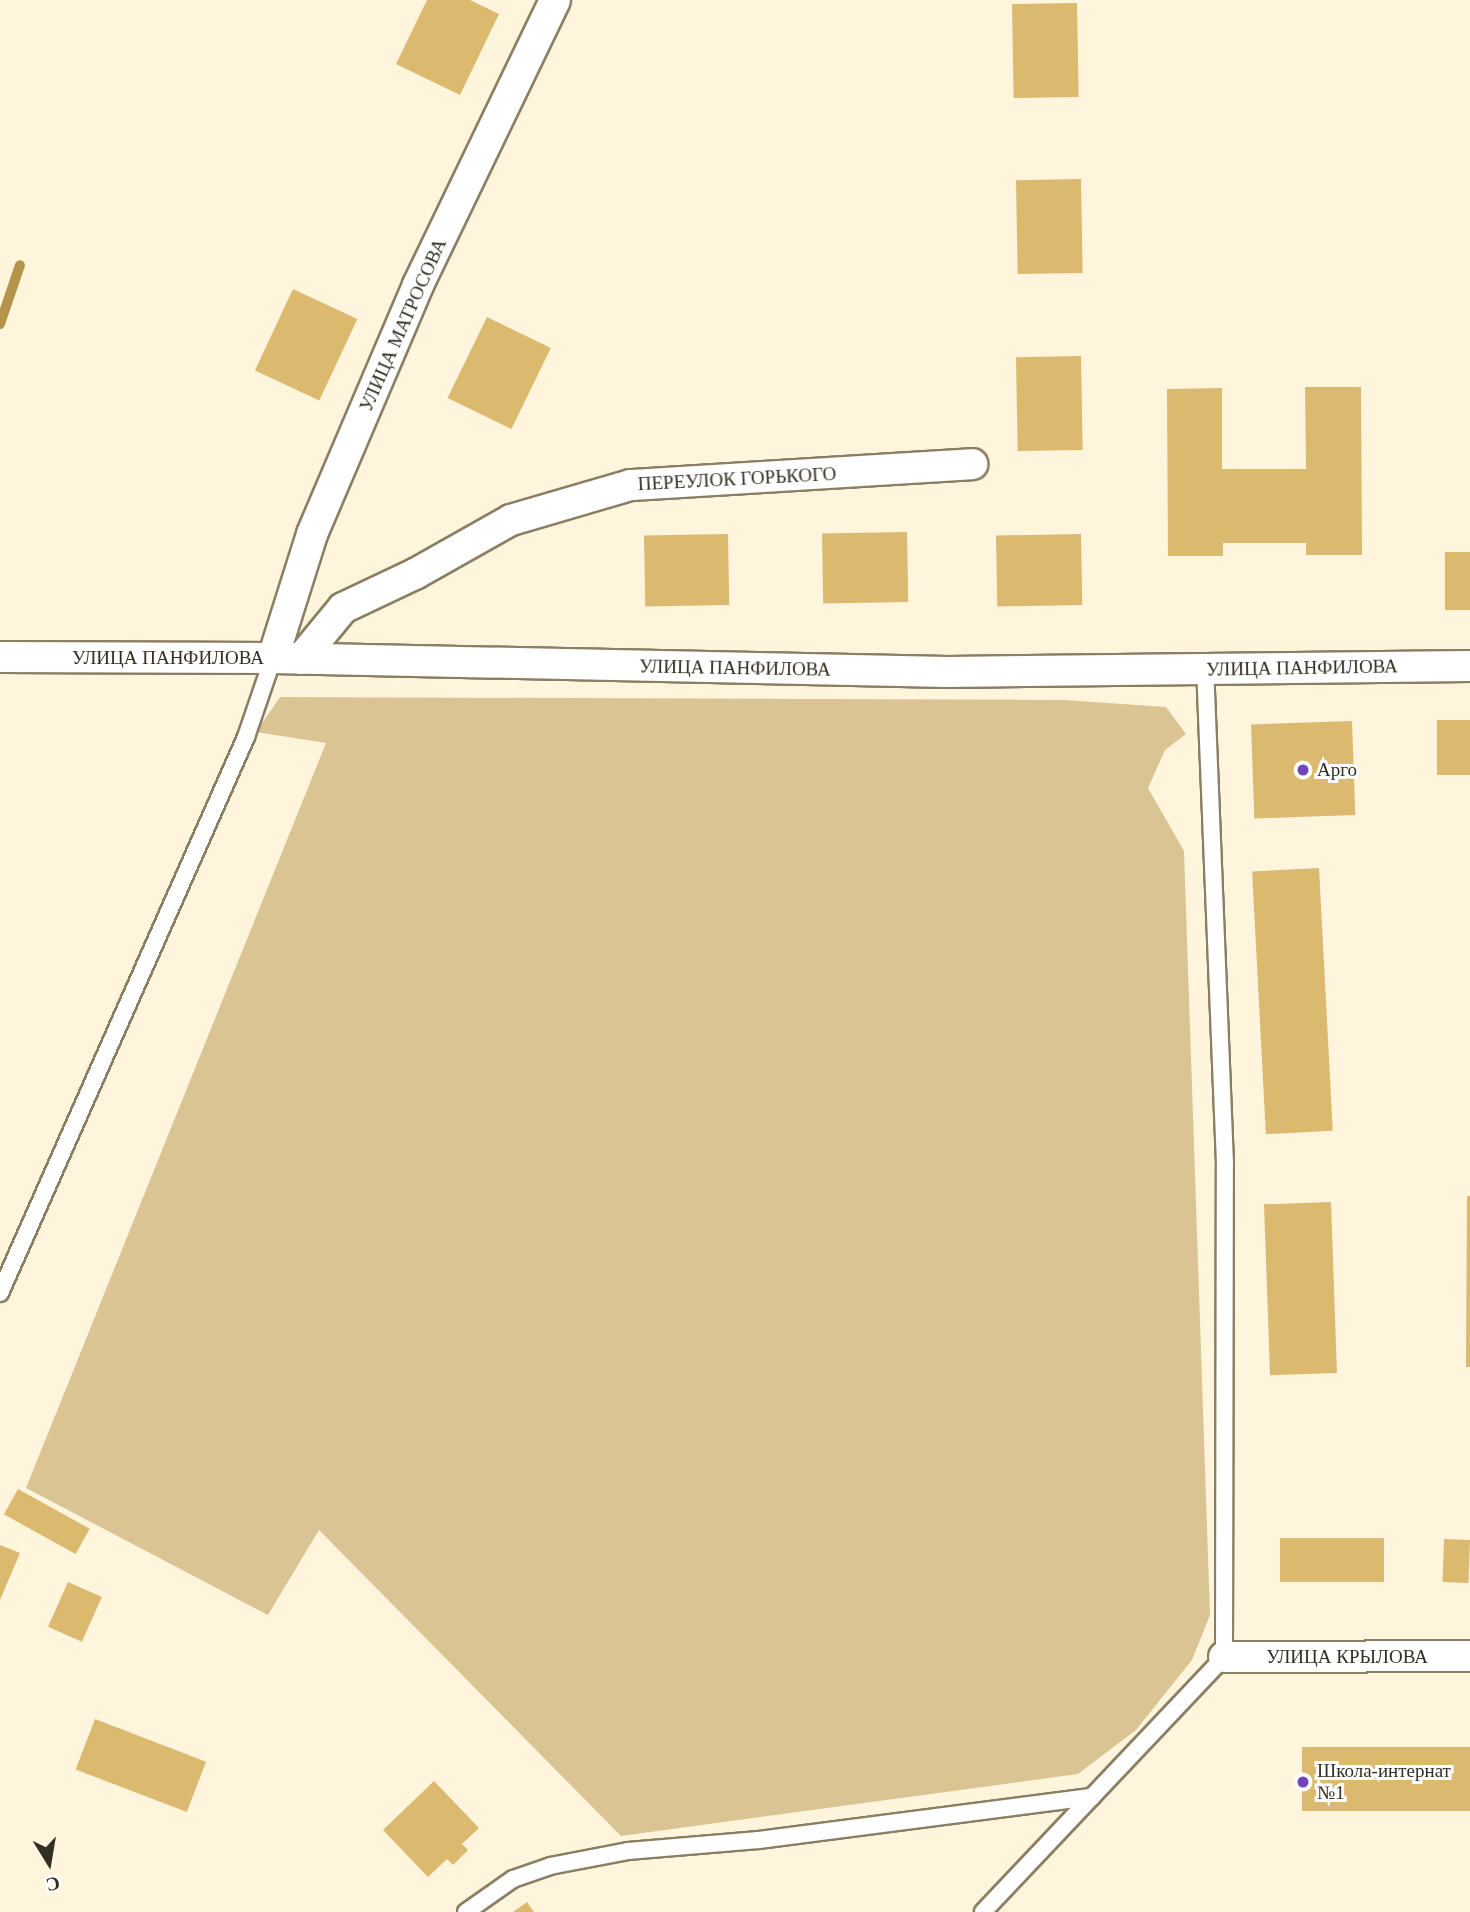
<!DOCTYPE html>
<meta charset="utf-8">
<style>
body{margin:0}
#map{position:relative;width:1470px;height:1912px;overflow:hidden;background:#fff4dc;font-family:Georgia,serif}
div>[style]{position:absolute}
.green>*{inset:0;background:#dac493}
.stream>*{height:10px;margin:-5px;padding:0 5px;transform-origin:5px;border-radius:5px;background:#b49449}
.building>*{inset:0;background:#dbba6f;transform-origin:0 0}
.roads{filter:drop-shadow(2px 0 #8a7e63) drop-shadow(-2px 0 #8a7e63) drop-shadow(0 2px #8a7e63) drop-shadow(0 -2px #8a7e63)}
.lane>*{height:16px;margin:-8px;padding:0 8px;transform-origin:8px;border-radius:8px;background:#fff}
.street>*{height:30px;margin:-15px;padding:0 15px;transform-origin:15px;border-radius:15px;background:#fff}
.dots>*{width:19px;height:19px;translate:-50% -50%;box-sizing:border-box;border:4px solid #fff;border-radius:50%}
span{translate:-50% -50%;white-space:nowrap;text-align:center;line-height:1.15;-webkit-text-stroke:6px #fff;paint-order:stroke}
.street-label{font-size:19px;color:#332e22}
.poi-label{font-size:19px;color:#332e22}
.left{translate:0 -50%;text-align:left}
.north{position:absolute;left:14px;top:1828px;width:70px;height:70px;-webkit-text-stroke:5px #fff;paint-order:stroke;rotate:169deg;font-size:19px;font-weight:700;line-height:28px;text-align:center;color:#332e22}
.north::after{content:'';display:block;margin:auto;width:24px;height:32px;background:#332e22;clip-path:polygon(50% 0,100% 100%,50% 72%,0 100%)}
</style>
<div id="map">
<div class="green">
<i style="clip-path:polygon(280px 697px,1064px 700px,1166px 707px,1186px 734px,1165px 750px,1148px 788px,1184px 851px,1210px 1615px,1192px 1660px,1136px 1730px,1078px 1774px,621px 1836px,319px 1530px,268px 1615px,26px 1488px,326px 743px,256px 732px)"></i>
</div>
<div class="stream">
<i style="left:0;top:324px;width:62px;rotate:-71.3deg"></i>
</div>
<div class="building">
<i style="clip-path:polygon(427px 0,470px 0,499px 14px,460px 95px,396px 64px)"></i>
<i style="left:1077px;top:3px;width:94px;height:65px;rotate:89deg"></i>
<i style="left:1081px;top:179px;width:94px;height:65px;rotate:89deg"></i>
<i style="left:293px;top:289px;width:71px;height:90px;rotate:25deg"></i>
<i style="left:487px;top:317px;width:71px;height:90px;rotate:26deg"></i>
<i style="left:1081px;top:356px;width:94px;height:65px;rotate:89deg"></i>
<i style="clip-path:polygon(1305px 387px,1361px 387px,1362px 555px,1306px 555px,1306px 543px,1223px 543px,1223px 556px,1168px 556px,1167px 389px,1222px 388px,1222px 469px,1306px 469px)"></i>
<i style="left:907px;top:532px;width:70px;height:85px;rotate:89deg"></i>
<i style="left:728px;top:534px;width:71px;height:84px;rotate:89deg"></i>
<i style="left:1081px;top:534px;width:71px;height:85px;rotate:89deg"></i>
<i style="left:1445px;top:552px;width:25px;height:58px"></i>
<i style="left:1437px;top:720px;width:33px;height:55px"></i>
<i style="left:1352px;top:721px;width:94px;height:101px;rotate:88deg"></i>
<i style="left:1319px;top:868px;width:263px;height:67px;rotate:87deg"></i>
<i style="clip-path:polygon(1467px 1196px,1470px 1196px,1470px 1367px,1466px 1367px)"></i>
<i style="left:1331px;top:1202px;width:171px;height:67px;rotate:88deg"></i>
<i style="left:18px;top:1489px;width:82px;height:29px;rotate:29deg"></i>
<i style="left:1384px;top:1538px;width:44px;height:104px;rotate:90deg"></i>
<i style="left:1444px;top:1539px;width:26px;height:43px;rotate:2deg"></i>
<i style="clip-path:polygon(0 1545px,20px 1553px,0 1600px)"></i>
<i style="left:68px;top:1582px;width:37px;height:49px;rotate:24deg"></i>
<i style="left:95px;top:1719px;width:119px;height:54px;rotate:21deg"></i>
<i style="left:1302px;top:1747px;width:168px;height:64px"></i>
<i style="clip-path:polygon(434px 1781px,479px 1828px,462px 1844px,468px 1850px,453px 1865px,447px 1859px,428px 1877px,383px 1830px)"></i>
<i style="clip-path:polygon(527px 1902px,534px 1912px,513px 1912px)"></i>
</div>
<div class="roads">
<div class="lane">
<i style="left:0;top:1293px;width:608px;rotate:-66.13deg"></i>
<i style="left:246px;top:737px;width:83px;rotate:-71.1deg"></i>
<i style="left:466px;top:1912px;width:57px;rotate:-35.1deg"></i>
<i style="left:513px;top:1879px;width:39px;rotate:-19deg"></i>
<i style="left:550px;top:1866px;width:79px;rotate:-10.9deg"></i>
<i style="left:628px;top:1851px;width:131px;rotate:-4.8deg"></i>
<i style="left:759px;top:1840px;width:336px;rotate:-7.4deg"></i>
<i style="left:983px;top:1912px;width:351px;rotate:-46.6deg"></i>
<i style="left:1224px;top:1657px;width:493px;rotate:-89.9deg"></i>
<i style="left:1225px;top:1164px;width:496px;rotate:-92.3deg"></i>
</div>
<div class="street">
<i style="left:0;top:657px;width:273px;rotate:0.2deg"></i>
<i style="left:273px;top:658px;width:675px;rotate:1.19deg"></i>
<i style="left:948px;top:672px;width:522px;rotate:-0.66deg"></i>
<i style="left:273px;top:658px;width:130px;rotate:-72.5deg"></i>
<i style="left:312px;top:534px;width:271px;rotate:-66.9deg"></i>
<i style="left:418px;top:285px;width:316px;rotate:-64.3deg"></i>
<i style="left:301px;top:659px;width:66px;rotate:-50.5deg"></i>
<i style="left:343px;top:608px;width:80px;rotate:-25.3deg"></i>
<i style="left:415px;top:574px;width:110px;rotate:-29.4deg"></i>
<i style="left:511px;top:520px;width:125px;rotate:-16.3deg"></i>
<i style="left:631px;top:485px;width:342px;rotate:-3.5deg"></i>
<i style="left:1224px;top:1657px;width:246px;rotate:-0.2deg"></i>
</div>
</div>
<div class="dots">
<i style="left:1303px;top:770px;background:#7245bd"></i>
<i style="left:1303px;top:1782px;background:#7245bd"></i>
</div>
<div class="street-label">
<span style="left:403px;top:325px;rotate:-66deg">УЛИЦА МАТРОСОВА</span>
<span style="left:737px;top:479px;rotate:-3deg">ПЕРЕУЛОК ГОРЬКОГО</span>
<span style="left:168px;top:658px">УЛИЦА ПАНФИЛОВА</span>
<span style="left:735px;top:668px;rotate:1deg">УЛИЦА ПАНФИЛОВА</span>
<span style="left:1302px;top:668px;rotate:-1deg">УЛИЦА ПАНФИЛОВА</span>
<span style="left:1347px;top:1657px">УЛИЦА КРЫЛОВА</span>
</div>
<div class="poi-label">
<span class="left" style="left:1317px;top:770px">Арго</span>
<span class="left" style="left:1317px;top:1782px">Школа-интернат<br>№1</span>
</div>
<div class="north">С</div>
</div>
